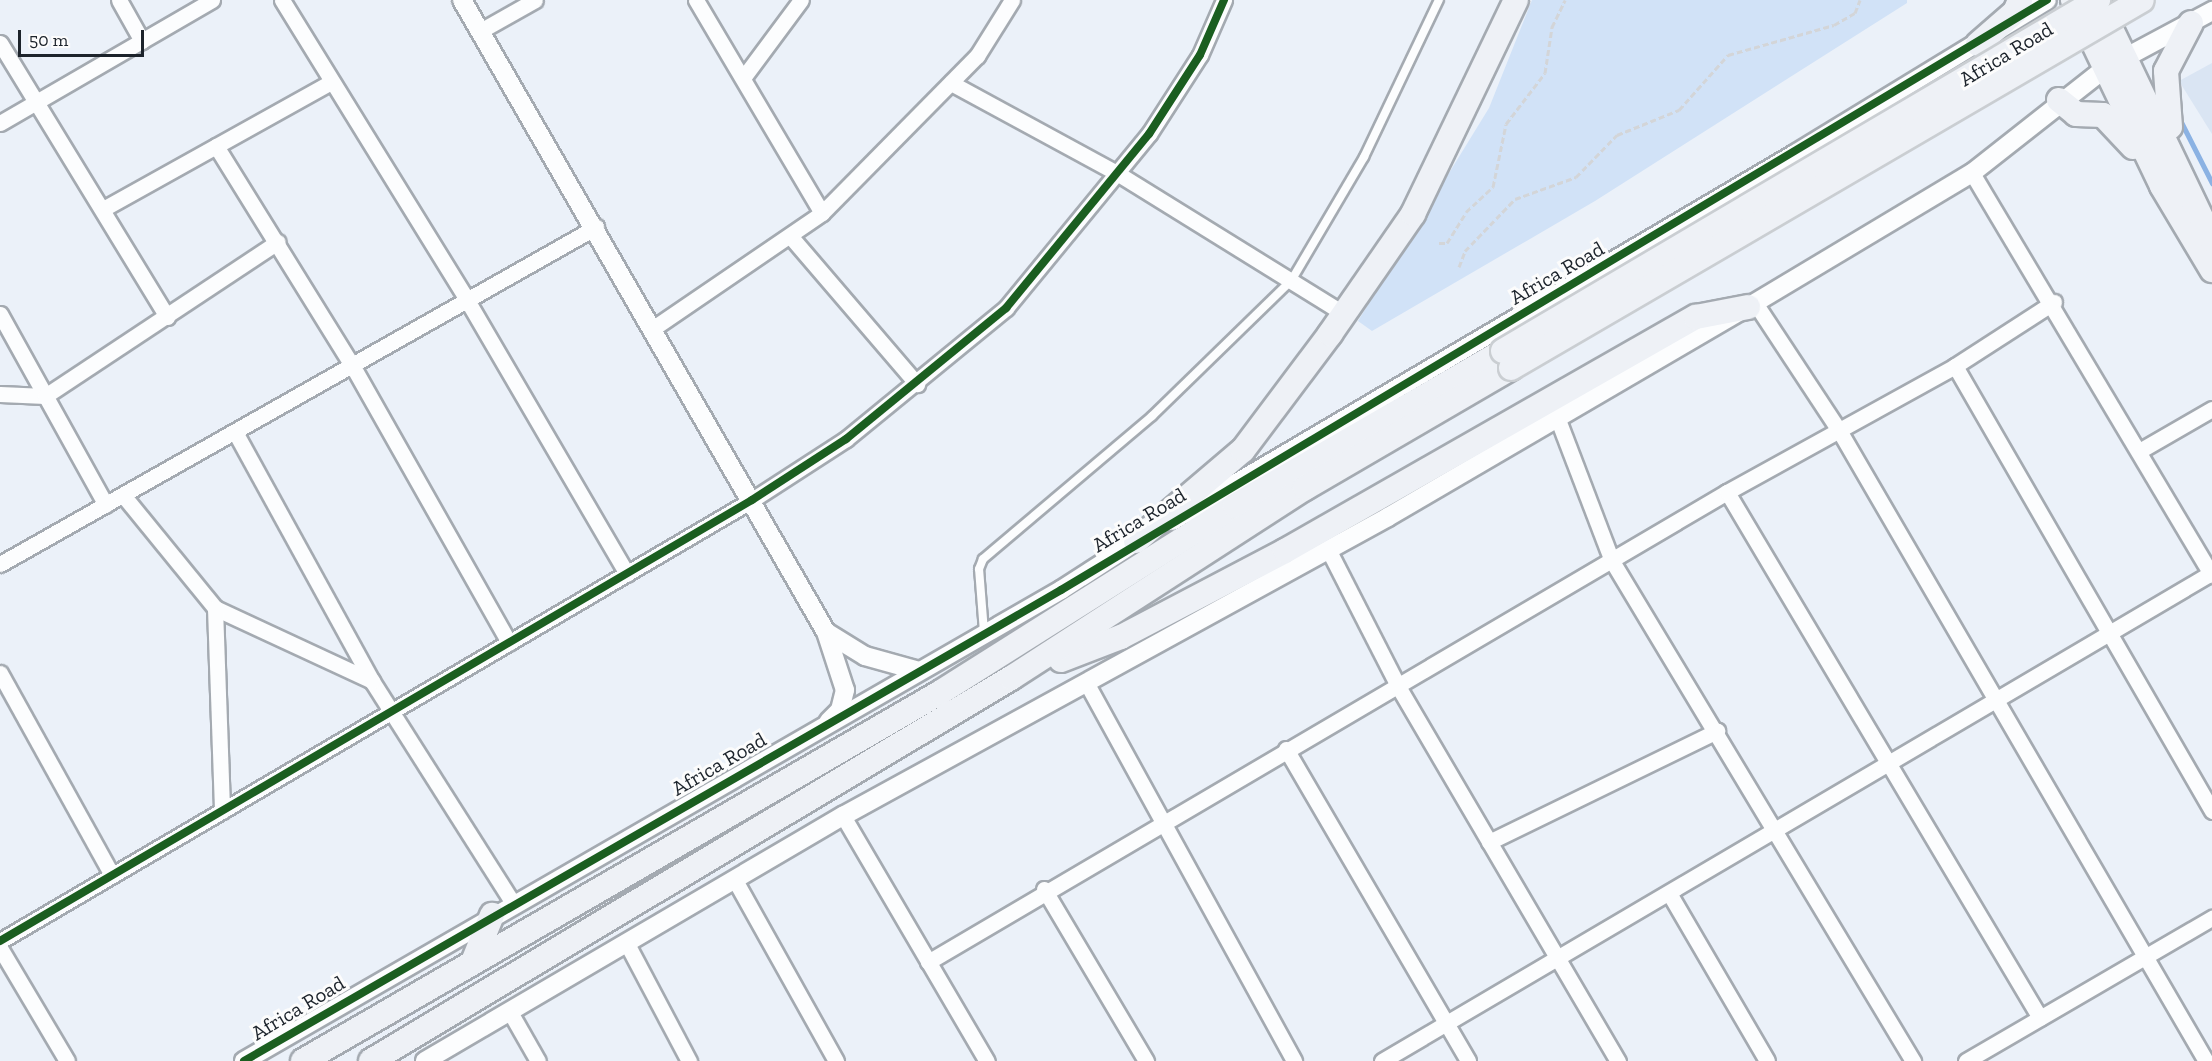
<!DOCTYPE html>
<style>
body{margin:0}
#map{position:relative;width:2212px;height:1061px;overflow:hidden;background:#ebf1f9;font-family:"Zilla Slab",serif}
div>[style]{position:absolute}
.built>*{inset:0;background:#dae5f3}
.green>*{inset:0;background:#d1e2f7}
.stream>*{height:5px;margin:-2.5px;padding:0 2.5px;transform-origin:2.5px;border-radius:2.5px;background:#8bb2e3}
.path>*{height:3px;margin-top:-1.5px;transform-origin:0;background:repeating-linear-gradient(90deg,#d3d5d8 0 6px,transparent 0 9px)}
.roads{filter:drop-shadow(2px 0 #a4aab1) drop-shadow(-2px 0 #a4aab1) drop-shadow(0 2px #a4aab1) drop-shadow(0 -2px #a4aab1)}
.service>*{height:8px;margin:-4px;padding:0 4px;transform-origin:4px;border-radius:4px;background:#fcfdfe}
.minor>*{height:15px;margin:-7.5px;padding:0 7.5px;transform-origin:7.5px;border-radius:7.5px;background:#fcfdfe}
.tertiary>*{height:18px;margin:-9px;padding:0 9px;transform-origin:9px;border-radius:9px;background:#fcfdfe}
.trunk>*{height:24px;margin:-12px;padding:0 12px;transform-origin:12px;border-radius:12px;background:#eef1f6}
.bridges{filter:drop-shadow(2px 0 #caced2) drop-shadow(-2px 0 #caced2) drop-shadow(0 2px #caced2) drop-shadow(0 -2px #caced2)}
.trunk-bridge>*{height:24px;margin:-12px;padding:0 12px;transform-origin:12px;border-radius:12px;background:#eef1f6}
.cycleway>*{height:8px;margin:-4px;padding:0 4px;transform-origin:4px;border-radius:4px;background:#1b5e20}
span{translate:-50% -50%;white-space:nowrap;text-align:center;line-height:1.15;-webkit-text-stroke:6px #fcfcfc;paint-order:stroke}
.street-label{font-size:21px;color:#1c232b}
.scale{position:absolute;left:18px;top:30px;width:126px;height:27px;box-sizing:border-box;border:3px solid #1c232b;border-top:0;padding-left:8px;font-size:18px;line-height:21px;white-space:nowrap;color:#1c232b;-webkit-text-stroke:4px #fcfcfc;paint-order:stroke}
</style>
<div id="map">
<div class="built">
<i style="clip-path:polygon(2212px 63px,2212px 134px,2179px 81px)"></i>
</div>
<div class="green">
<i style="clip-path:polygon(1532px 0,1907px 0,1907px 3px,1595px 201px,1372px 331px,1358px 321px,1489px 108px)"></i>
</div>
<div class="stream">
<i style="left:2180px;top:120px;width:71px;rotate:63.1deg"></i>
</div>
<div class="path">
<i style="left:1439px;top:243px;width:8px"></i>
<i style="left:1447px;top:243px;width:36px;rotate:-58deg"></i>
<i style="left:1466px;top:212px;width:37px;rotate:-43deg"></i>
<i style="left:1493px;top:187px;width:64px;rotate:-78.3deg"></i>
<i style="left:1506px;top:124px;width:64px;rotate:-52.6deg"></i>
<i style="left:1545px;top:73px;width:47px;rotate:-81.3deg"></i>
<i style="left:1552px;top:27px;width:30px;rotate:-64deg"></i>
<i style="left:1459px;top:267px;width:17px;rotate:-69deg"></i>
<i style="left:1465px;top:251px;width:72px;rotate:-46.1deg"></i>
<i style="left:1515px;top:199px;width:65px;rotate:-19.8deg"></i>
<i style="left:1576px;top:177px;width:59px;rotate:-45.7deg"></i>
<i style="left:1617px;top:135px;width:67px;rotate:-22deg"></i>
<i style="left:1679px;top:110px;width:74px;rotate:-48.3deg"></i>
<i style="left:1728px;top:55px;width:110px;rotate:-15.8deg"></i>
<i style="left:1834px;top:25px;width:24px;rotate:-30deg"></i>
<i style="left:1855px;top:13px;width:14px;rotate:-69deg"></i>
</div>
<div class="roads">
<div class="service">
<i style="left:984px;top:632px;width:63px;rotate:-94.5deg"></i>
<i style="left:979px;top:569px;width:11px;rotate:-68deg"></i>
<i style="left:983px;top:559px;width:221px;rotate:-40.2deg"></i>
<i style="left:1152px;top:416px;width:194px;rotate:-44.2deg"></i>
<i style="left:1291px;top:281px;width:144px;rotate:-59.5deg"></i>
<i style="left:1364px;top:157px;width:174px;rotate:-64.5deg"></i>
</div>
<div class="minor">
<i style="left:119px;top:0;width:47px;rotate:60.7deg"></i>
<i style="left:282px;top:0;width:352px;rotate:58.3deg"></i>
<i style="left:467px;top:300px;width:317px;rotate:59.7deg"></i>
<i style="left:696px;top:0;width:247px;rotate:59.4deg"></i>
<i style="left:480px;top:31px;width:63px;rotate:-29.4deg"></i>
<i style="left:0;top:43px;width:321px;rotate:58.6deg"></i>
<i style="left:743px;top:78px;width:97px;rotate:-53.4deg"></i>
<i style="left:951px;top:83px;width:189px;rotate:28.5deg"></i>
<i style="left:1117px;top:173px;width:267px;rotate:31.8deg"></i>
<i style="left:0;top:123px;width:245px;rotate:-30.1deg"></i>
<i style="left:216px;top:146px;width:258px;rotate:58.2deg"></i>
<i style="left:352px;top:365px;width:319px;rotate:60.5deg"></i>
<i style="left:1972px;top:173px;width:468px;rotate:59.2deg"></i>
<i style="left:103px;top:209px;width:261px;rotate:-29.1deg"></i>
<i style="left:791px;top:237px;width:194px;rotate:49.4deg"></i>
<i style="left:1755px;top:303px;width:154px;rotate:56.6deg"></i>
<i style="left:1840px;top:432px;width:728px;rotate:59.81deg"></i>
<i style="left:0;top:314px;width:218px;rotate:61deg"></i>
<i style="left:655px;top:327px;width:202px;rotate:-34.3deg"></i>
<i style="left:822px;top:213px;width:221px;rotate:-45.4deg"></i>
<i style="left:977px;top:56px;width:66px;rotate:-58deg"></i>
<i style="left:1955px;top:366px;width:514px;rotate:59.99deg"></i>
<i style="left:0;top:394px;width:45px;rotate:2.5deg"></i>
<i style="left:45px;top:396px;width:279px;rotate:-33.5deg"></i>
<i style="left:1557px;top:417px;width:154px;rotate:69.1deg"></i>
<i style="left:1612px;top:561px;width:584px;rotate:58.95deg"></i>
<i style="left:235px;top:432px;width:284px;rotate:61.2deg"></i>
<i style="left:372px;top:681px;width:262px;rotate:57.6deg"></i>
<i style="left:2141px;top:450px;width:82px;rotate:-30deg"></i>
<i style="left:1727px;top:492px;width:612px;rotate:59.24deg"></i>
<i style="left:123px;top:495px;width:146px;rotate:50.8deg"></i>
<i style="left:215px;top:608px;width:173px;rotate:24.9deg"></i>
<i style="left:1328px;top:549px;width:156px;rotate:62.9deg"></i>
<i style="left:1399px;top:688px;width:433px;rotate:59.6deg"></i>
<i style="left:0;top:564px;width:685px;rotate:-29.49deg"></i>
<i style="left:215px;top:608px;width:203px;rotate:88deg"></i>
<i style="left:0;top:673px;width:231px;rotate:61deg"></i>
<i style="left:1087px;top:684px;width:430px;rotate:61.2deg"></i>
<i style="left:1286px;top:749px;width:361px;rotate:59.7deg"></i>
<i style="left:843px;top:816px;width:284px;rotate:59.6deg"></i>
<i style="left:1489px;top:842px;width:254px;rotate:-26deg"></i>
<i style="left:736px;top:882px;width:205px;rotate:60.8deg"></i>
<i style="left:1044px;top:889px;width:200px;rotate:59.3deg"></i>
<i style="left:1669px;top:893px;width:194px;rotate:59.7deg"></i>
<i style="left:0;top:941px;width:872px;rotate:-30.39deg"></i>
<i style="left:752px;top:500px;width:112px;rotate:-33deg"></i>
<i style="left:846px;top:439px;width:207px;rotate:-39.3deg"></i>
<i style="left:1006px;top:308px;width:225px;rotate:-50.6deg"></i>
<i style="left:1149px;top:134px;width:94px;rotate:-57.2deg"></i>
<i style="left:1200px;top:55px;width:60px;rotate:-66.4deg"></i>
<i style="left:626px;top:942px;width:135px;rotate:62.1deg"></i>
<i style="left:0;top:948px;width:131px;rotate:59.3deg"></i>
<i style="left:928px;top:962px;width:927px;rotate:-30.47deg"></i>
<i style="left:1727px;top:492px;width:260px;rotate:-28.9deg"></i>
<i style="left:1955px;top:366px;width:118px;rotate:-32.9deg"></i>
<i style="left:510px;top:1012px;width:56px;rotate:60.3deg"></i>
<i style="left:1382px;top:1061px;width:962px;rotate:-30.48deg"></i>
<i style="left:1966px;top:1061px;width:285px;rotate:-30.2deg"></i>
</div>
<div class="tertiary">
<i style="left:462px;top:0;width:729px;rotate:60.06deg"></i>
<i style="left:826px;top:632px;width:61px;rotate:71.9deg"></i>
<i style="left:845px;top:690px;width:21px;rotate:104deg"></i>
<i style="left:840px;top:710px;width:16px;rotate:135deg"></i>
<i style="left:1172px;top:521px;width:723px;rotate:-30.5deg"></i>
<i style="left:1795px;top:154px;width:295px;rotate:-31.4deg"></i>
<i style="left:826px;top:632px;width:46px;rotate:31.6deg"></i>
<i style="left:865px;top:656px;width:56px;rotate:15.5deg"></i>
<i style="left:244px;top:1061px;width:943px;rotate:-29.96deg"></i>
<i style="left:1061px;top:590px;width:103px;rotate:-32.8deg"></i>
<i style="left:425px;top:1061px;width:485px;rotate:-30.4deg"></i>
<i style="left:843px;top:816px;width:622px;rotate:-28.75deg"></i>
<i style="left:1388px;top:517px;width:417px;rotate:-30.3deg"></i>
<i style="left:1748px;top:307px;width:261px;rotate:-30.9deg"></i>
<i style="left:1972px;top:173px;width:168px;rotate:-38.2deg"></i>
<i style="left:2104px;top:69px;width:123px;rotate:-28.2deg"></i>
</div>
<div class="trunk">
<i style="left:2073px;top:0;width:206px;rotate:64.4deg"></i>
<i style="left:2162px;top:186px;width:98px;rotate:59.2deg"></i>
<i style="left:2098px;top:2px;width:264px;rotate:64.4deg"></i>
<i style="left:1978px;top:44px;width:49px;rotate:-40.9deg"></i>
<i style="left:2015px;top:12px;width:13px;rotate:-67deg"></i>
<i style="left:2059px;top:100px;width:22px;rotate:39deg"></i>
<i style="left:2076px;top:114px;width:27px;rotate:2deg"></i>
<i style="left:2103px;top:115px;width:44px;rotate:46.8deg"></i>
<i style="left:2170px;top:127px;width:56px;rotate:-94.1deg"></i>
<i style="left:2166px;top:71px;width:54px;rotate:-62.5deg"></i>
<i style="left:1136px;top:541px;width:140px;rotate:-40.4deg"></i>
<i style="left:1243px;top:450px;width:145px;rotate:-53.1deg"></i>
<i style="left:1330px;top:334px;width:146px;rotate:-55.3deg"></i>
<i style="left:1413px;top:214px;width:237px;rotate:-64.3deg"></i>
<i style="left:1061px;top:660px;width:64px;rotate:-21deg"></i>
<i style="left:1121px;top:637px;width:185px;rotate:-27.7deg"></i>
<i style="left:1285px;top:551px;width:473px;rotate:-29.7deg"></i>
<i style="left:1696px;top:317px;width:53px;rotate:-10.9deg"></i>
<i style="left:473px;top:962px;width:51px;rotate:-68deg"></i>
<i style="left:303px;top:1061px;width:737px;rotate:-30.04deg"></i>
<i style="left:941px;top:692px;width:348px;rotate:-32.3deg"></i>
<i style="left:1235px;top:506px;width:310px;rotate:-30deg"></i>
<i style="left:371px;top:1061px;width:746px;rotate:-30.9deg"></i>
<i style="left:1011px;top:678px;width:350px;rotate:-32.9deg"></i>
<i style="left:1305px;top:488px;width:238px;rotate:-30.2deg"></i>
</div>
</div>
<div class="bridges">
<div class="trunk-bridge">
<i style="left:1503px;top:351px;width:691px;rotate:-30.54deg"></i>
<i style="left:1511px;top:368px;width:730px;rotate:-30.25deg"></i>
</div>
</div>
<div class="cycleway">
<i style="left:0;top:941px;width:872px;rotate:-30.39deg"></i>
<i style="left:752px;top:500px;width:112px;rotate:-33deg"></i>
<i style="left:846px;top:439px;width:207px;rotate:-39.3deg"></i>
<i style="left:1006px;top:308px;width:225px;rotate:-50.6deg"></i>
<i style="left:1149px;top:134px;width:94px;rotate:-57.2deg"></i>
<i style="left:1200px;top:55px;width:60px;rotate:-66.4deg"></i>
<i style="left:244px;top:1061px;width:943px;rotate:-29.96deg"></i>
<i style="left:1061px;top:590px;width:1149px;rotate:-30.9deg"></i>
</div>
<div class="street-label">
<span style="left:2006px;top:54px;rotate:-31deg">Africa Road</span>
<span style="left:1557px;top:273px;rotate:-30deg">Africa Road</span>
<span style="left:1139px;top:520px;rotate:-31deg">Africa Road</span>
<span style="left:719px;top:764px;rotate:-30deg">Africa Road</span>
<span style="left:298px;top:1008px;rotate:-31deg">Africa Road</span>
</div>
<div class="scale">50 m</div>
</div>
